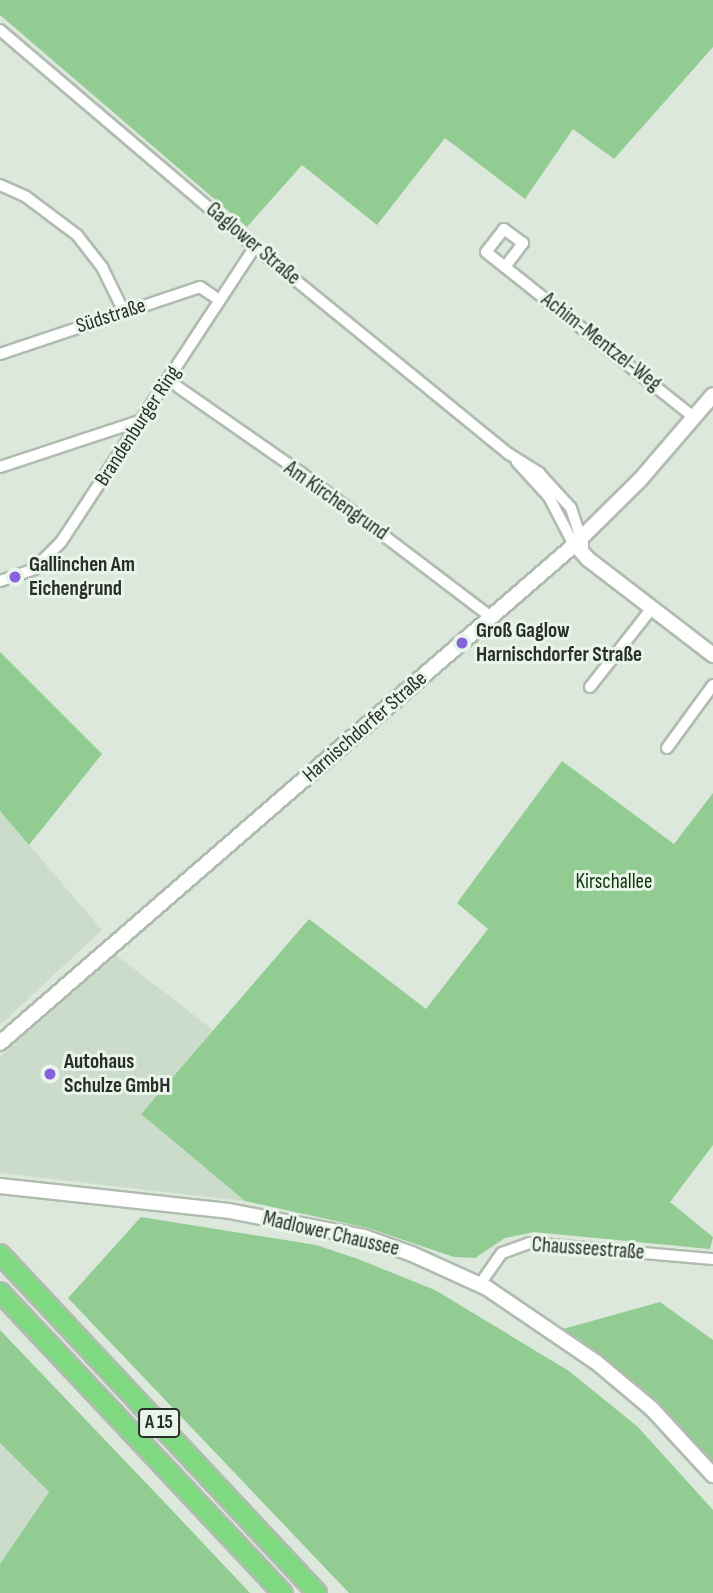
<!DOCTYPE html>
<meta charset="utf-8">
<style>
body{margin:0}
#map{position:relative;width:713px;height:1593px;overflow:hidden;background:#dbe8db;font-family:"Sofia Sans Condensed",sans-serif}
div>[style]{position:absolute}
.built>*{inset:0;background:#cbddca}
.green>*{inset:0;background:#92cc92}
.roads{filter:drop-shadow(2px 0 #b1bcb0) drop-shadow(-2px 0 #b1bcb0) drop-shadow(0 2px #b1bcb0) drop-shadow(0 -2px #b1bcb0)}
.street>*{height:10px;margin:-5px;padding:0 5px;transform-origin:5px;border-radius:5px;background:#fff}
.secondary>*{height:14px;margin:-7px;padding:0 7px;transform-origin:7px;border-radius:7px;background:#fff}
.highway>*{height:18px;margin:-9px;padding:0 9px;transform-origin:9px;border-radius:9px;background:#7ed980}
.dots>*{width:19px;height:19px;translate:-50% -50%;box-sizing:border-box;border:4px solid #e9f5e8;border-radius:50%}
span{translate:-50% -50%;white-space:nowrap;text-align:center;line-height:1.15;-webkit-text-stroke:6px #e9f5e8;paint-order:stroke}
.shield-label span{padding:2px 5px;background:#e9f5e8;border:2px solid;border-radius:5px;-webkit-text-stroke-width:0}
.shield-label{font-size:19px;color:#292e29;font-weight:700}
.street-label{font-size:21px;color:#292e29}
.poi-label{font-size:21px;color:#292e29;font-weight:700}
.left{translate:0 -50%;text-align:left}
.park-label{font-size:21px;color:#0d3610}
</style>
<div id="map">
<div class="built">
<i style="clip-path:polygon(0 811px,102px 930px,0 1025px)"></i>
<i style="clip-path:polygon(115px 954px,213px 1030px,141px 1114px,245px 1201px,0 1173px,0 1057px)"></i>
<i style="clip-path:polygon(0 1443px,49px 1492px,0 1564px)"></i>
</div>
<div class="green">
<i style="clip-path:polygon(0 0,713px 0,713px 47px,614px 159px,573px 129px,525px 199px,445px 138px,377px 225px,302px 165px,247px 227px,0 15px)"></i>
<i style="clip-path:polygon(0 652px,102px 754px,29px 845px,0 811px)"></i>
<i style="clip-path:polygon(562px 761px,674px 844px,713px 793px,713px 1145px,670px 1202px,713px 1237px,710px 1249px,534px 1232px,505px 1238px,475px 1258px,454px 1257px,368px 1228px,245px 1201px,141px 1114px,309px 919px,426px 1009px,488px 929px,457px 903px)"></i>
<i style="clip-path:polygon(141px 1217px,316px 1245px,358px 1259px,435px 1290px,569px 1371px,638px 1427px,713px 1510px,713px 1593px,349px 1593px,68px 1298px)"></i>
<i style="clip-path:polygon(660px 1302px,713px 1340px,713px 1463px,657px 1406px,563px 1329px)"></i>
<i style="clip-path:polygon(0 1330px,168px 1506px,250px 1593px,0 1593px,0 1564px,49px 1492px,0 1443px)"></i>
</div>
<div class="roads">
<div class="street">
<i style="left:0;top:30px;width:335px;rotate:40.4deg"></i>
<i style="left:255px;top:247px;width:328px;rotate:39.2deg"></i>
<i style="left:509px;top:454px;width:36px;rotate:32deg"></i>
<i style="left:539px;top:473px;width:47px;rotate:47.6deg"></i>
<i style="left:571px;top:508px;width:32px;rotate:72deg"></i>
<i style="left:0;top:185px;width:27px;rotate:24deg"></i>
<i style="left:25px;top:196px;width:65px;rotate:36.9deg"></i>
<i style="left:77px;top:235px;width:41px;rotate:52deg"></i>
<i style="left:102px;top:267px;width:50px;rotate:63.9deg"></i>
<i style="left:505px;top:267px;width:30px;rotate:-53deg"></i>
<i style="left:523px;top:243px;width:24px;rotate:-144deg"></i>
<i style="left:504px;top:229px;width:29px;rotate:128deg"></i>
<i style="left:486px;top:252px;width:267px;rotate:38.5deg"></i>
<i style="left:0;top:354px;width:211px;rotate:-18.5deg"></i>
<i style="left:200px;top:287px;width:23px;rotate:34deg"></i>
<i style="left:178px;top:387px;width:149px;rotate:34.9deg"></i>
<i style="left:300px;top:472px;width:241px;rotate:37.2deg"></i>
<i style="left:517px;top:462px;width:47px;rotate:47.6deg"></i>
<i style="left:549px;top:497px;width:54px;rotate:62.5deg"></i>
<i style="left:0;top:467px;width:150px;rotate:-18.3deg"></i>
<i style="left:0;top:581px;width:36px;rotate:-19deg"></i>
<i style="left:34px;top:569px;width:38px;rotate:-45deg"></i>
<i style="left:61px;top:542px;width:353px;rotate:-56.7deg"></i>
<i style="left:590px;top:687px;width:100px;rotate:-51.9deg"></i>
<i style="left:667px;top:748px;width:78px;rotate:-53.9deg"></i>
<i style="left:480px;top:1284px;width:38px;rotate:-55deg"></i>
<i style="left:502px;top:1253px;width:29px;rotate:-20deg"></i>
<i style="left:529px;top:1243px;width:185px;rotate:5deg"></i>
</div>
<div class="secondary">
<i style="left:581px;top:538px;width:13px;rotate:90deg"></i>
<i style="left:581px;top:551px;width:11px;rotate:49deg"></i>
<i style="left:588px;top:559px;width:158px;rotate:37.5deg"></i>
<i style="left:0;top:1043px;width:760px;rotate:-40.94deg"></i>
<i style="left:574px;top:545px;width:91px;rotate:-44.6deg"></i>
<i style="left:639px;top:481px;width:113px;rotate:-49.3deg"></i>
<i style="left:0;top:1186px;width:230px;rotate:6.2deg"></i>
<i style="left:229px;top:1211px;width:137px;rotate:10.9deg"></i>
<i style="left:364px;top:1237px;width:51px;rotate:19.5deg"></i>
<i style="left:412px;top:1254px;width:82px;rotate:24.4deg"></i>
<i style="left:487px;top:1288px;width:132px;rotate:34.2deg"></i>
<i style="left:596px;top:1362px;width:73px;rotate:40deg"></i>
<i style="left:652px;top:1409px;width:90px;rotate:47.3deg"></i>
</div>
<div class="highway">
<i style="left:0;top:1254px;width:464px;rotate:46.9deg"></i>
<i style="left:0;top:1292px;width:413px;rotate:46.8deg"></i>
</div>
</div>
<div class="dots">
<i style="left:15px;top:577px;background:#8762dd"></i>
<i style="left:462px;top:643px;background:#8762dd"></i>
<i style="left:50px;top:1074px;background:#8762dd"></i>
</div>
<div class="shield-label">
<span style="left:159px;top:1423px">A 15</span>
</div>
<div class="street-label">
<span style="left:253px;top:244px;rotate:40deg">Gaglower Straße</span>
<span style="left:111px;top:316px;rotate:-18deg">Südstraße</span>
<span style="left:601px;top:342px;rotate:38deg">Achim-Mentzel-Weg</span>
<span style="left:138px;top:426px;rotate:-57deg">Brandenburger Ring</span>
<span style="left:336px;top:501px;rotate:35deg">Am Kirchengrund</span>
<span style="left:365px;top:727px;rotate:-41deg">Harnischdorfer Straße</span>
<span style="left:331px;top:1234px;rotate:13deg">Madlower Chaussee</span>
<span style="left:588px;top:1249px;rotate:4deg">Chausseestraße</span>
</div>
<div class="poi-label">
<span class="left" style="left:29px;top:577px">Gallinchen Am<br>Eichengrund</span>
<span class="left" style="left:476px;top:643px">Groß Gaglow<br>Harnischdorfer Straße</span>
<span class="left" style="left:64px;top:1074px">Autohaus<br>Schulze GmbH</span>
</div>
<div class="park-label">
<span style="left:614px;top:882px">Kirschallee</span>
</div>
</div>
